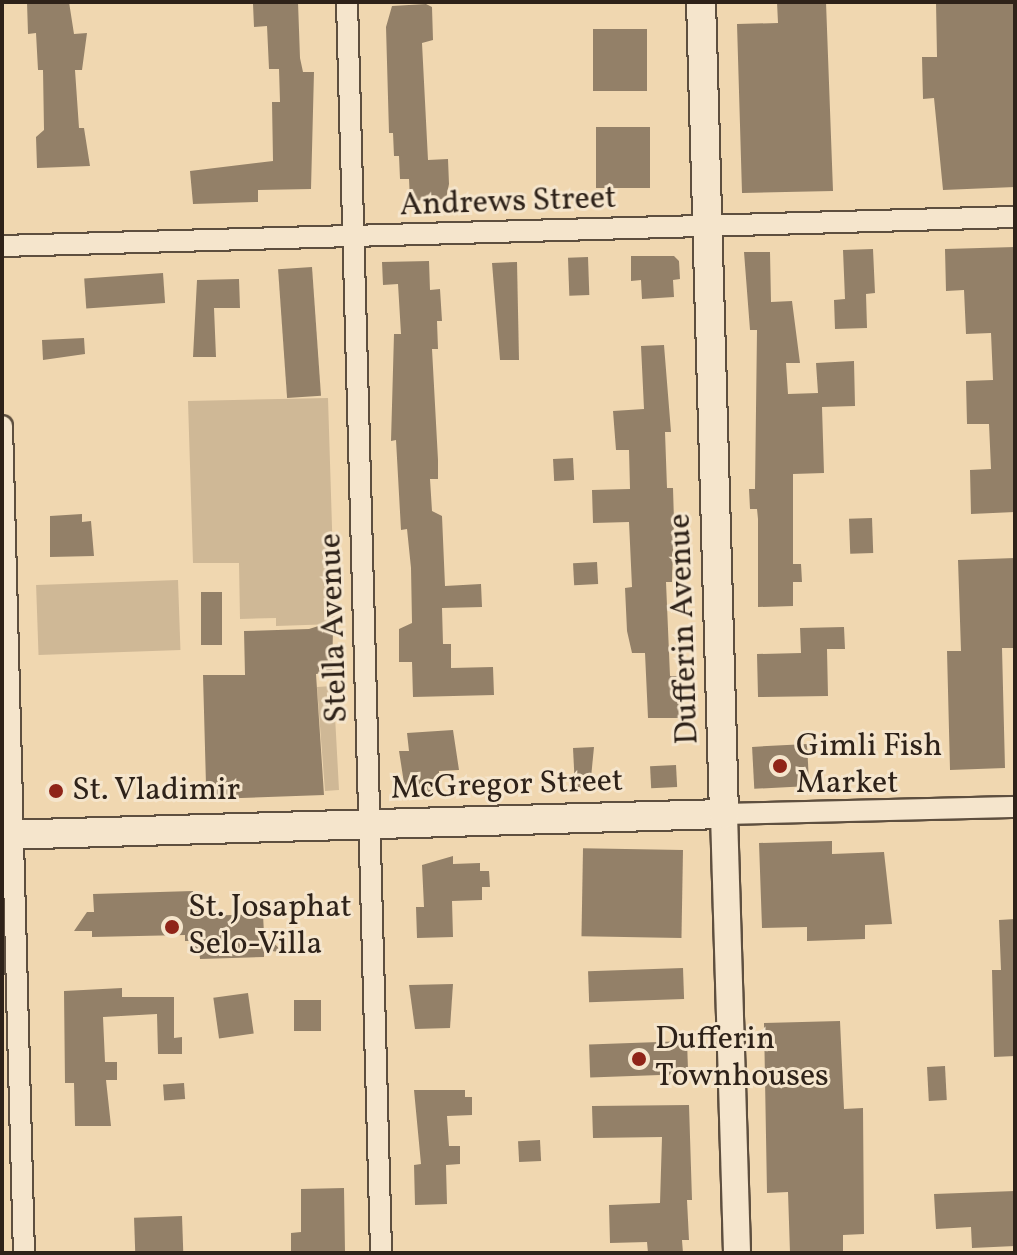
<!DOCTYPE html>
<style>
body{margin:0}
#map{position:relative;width:1017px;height:1255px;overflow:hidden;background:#f0d7b0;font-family:Vollkorn,serif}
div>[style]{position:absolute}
.green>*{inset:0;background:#cfb896;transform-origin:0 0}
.building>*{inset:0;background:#938068;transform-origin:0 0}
.roads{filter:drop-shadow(2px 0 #5e4f3f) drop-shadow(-2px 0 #5e4f3f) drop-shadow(0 2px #5e4f3f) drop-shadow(0 -2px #5e4f3f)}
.minor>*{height:20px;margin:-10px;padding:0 10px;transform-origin:10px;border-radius:10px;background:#f5e5cc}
.tertiary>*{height:26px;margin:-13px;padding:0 13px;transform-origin:13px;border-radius:13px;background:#f5e5cc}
.secondary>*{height:28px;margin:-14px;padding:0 14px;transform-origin:14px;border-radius:14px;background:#f5e5cc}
.dots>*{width:22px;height:22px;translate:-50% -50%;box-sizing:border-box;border:4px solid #f5e5cc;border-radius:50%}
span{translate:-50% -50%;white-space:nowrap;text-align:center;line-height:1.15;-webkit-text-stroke:6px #f5e5cc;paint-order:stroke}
.street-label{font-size:32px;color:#2e2219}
.poi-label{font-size:32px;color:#2e2219}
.left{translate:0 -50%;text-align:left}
.frame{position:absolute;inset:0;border:4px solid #2e2219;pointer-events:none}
</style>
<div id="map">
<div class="green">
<i style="clip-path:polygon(328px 398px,335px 624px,276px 626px,276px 618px,240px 619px,239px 563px,193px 563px,188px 401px)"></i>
<i style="left:178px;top:580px;width:70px;height:142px;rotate:88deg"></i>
<i style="clip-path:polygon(332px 660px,339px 790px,325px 791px,317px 687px,332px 686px)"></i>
</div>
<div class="building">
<i style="clip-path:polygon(27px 2px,69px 2px,74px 34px,87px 33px,82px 70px,75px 70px,79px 128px,84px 128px,90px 166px,37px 168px,36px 137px,44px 130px,43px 70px,38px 70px,36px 33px,28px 34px)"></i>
<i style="clip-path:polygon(298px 2px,300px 58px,303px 72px,314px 72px,311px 189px,258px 190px,258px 202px,193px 204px,190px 171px,273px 161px,272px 102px,280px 102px,279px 69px,269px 69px,267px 26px,254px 27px,253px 4px)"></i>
<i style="clip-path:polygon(777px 2px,826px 2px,833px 191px,742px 193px,737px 24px,778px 23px)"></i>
<i style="clip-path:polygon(936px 2px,1015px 2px,1015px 187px,943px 190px,934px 98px,923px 99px,922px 57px,937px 57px)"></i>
<i style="clip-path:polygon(426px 4px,432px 7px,433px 40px,422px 43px,428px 160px,448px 159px,449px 184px,446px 199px,410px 201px,409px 179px,400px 179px,399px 156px,394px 156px,393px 133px,389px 133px,386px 27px,392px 6px)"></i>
<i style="left:593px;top:29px;width:54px;height:62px"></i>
<i style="left:596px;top:127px;width:54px;height:61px"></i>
<i style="clip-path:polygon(1015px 247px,1015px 512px,971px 514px,970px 470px,991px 469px,989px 424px,967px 424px,966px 381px,993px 380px,991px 333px,966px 334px,964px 290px,946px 291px,945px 249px)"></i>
<i style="clip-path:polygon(873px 249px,875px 293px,866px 294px,867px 328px,835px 329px,834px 300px,845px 299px,843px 250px)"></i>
<i style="clip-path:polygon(744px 252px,770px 252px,771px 302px,792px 301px,800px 363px,786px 363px,788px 394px,818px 393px,816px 363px,854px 361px,855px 406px,822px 407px,824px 473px,793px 474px,793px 564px,801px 564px,802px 582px,793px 582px,793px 606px,758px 607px,758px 519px,757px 509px,750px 509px,749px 489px,755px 489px,757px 330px,750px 330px)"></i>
<i style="clip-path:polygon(631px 256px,674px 256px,679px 261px,680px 279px,673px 280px,674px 297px,642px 299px,641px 280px,631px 281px)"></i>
<i style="left:588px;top:257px;width:38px;height:20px;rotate:88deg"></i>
<i style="clip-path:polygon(429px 261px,430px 290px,440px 289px,442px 321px,437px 321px,438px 349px,432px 349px,438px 460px,438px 479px,430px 479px,432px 511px,442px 516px,445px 586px,481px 584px,482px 607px,442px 608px,443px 644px,451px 644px,451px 668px,493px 667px,494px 695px,413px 697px,412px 662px,399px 662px,399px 629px,412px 623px,411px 568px,407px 529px,401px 530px,396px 440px,391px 441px,394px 334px,401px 334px,398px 284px,383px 285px,382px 262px)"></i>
<i style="clip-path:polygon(517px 262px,519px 360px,500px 360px,492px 263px)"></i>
<i style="left:312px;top:267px;width:129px;height:34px;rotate:86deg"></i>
<i style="left:163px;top:273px;width:30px;height:79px;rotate:86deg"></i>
<i style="clip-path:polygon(239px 279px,240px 308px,214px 308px,216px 357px,193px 357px,197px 280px)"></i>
<i style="clip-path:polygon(84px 338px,85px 354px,43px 360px,42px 340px)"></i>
<i style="clip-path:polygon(664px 345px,671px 432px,665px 432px,667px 488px,673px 488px,674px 521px,672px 582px,666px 582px,670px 676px,678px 676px,680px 718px,648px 718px,645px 653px,632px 653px,627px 631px,625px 588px,632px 587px,629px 522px,593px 523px,592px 490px,630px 489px,629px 450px,616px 450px,613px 411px,644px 409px,641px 346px)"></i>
<i style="left:573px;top:458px;width:22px;height:20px;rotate:87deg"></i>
<i style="clip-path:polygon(82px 514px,82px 522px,91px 521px,94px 556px,50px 557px,50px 516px)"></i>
<i style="left:872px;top:518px;width:35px;height:23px;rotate:88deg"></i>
<i style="clip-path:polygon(1015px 558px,1015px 648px,1002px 648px,1005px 768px,950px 770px,947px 651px,961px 651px,958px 560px)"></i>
<i style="left:597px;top:562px;width:22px;height:24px;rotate:87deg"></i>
<i style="left:201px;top:592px;width:21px;height:53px"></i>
<i style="clip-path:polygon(328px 623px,333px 630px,332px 673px,316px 674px,324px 795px,212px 799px,218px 786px,206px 785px,203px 675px,245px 675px,244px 631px,309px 629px)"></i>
<i style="clip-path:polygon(844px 627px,845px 649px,827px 649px,828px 696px,758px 697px,757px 654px,801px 653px,800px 628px)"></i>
<i style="clip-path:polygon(453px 730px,459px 770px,439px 771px,440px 794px,406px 796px,399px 751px,409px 751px,407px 733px)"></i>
<i style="left:807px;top:744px;width:42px;height:55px;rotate:87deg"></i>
<i style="clip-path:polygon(594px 747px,590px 788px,575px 788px,573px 748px)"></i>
<i style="left:676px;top:765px;width:22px;height:26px;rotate:87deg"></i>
<i style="clip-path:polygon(832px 841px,832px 854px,884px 852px,892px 924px,865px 925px,865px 939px,807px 941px,807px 927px,762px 928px,759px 843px)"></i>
<i style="left:683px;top:850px;width:88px;height:100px;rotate:91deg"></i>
<i style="clip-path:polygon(453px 856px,453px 864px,480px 863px,480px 871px,489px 871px,490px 887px,482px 887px,482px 900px,452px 901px,453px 937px,417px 938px,416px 907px,424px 907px,422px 865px)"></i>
<i style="clip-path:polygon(193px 891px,193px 911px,200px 911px,200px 916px,263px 914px,264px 934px,282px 951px,264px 952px,264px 957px,200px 959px,199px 949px,193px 950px,193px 941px,185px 941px,185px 935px,92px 937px,92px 931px,74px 931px,87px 912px,94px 912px,93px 894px)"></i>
<i style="clip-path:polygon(1015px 919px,1015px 1056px,994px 1057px,992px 970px,1001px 970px,999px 920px)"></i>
<i style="left:683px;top:968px;width:31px;height:95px;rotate:88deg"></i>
<i style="clip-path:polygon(453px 984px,450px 1028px,415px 1029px,409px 985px)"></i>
<i style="clip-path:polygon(122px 988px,122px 997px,174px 997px,174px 1038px,182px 1037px,182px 1054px,158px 1054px,157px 1014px,103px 1017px,105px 1062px,117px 1062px,117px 1080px,106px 1080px,111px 1126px,75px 1126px,74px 1083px,65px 1083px,64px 991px)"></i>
<i style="left:248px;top:993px;width:41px;height:35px;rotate:82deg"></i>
<i style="left:294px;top:1000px;width:27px;height:31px"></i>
<i style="clip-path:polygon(840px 1021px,844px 1109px,863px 1108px,864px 1234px,843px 1235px,843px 1253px,790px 1253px,788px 1192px,767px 1193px,764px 1023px)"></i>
<i style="left:687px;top:1041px;width:33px;height:98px;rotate:88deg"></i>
<i style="left:945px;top:1066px;width:34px;height:18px;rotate:87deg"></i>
<i style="left:184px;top:1083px;width:16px;height:21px;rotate:86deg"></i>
<i style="clip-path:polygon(414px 1090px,465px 1090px,465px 1097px,472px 1097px,472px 1115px,447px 1116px,449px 1146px,460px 1146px,460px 1164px,446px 1165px,447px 1204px,415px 1205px,414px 1165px,421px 1164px)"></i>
<i style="clip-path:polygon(689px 1105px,692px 1200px,687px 1200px,689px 1240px,682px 1240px,683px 1253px,648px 1253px,647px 1242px,610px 1243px,609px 1205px,660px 1203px,662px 1137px,593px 1138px,592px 1106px)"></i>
<i style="left:540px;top:1140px;width:21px;height:22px;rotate:87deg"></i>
<i style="clip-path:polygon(344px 1188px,345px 1252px,291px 1253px,291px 1233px,301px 1232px,301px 1189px)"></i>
<i style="clip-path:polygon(1015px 1191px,1015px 1246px,972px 1248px,971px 1227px,936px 1229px,934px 1194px)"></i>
<i style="left:182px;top:1216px;width:37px;height:48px;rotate:88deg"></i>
</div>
<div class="roads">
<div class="minor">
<i style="left:347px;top:2px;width:1251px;rotate:88.44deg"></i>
<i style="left:2px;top:246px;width:1013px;rotate:-1.64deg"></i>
<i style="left:2px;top:426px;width:827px;rotate:88.48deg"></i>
<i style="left:724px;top:814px;width:291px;rotate:-1.4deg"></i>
</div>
<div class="tertiary">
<i style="left:724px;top:814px;width:439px;rotate:88.3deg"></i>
</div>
<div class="secondary">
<i style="left:2px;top:835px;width:722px;rotate:-1.67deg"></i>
<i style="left:724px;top:814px;width:812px;rotate:-91.62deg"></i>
</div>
</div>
<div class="dots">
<i style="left:780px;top:766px;background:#8f2418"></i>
<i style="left:56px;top:791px;background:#8f2418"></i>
<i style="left:172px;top:927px;background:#8f2418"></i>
<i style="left:639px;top:1059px;background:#8f2418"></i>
</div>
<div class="street-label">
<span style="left:508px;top:203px;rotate:-2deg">Andrews Street</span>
<span style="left:335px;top:628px;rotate:-92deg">Stella Avenue</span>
<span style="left:685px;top:629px;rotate:-92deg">Dufferin Avenue</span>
<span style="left:507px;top:786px;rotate:-2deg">McGregor Street</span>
</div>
<div class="poi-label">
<span class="left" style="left:796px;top:766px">Gimli Fish<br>Market</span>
<span class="left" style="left:72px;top:791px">St. Vladimir</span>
<span class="left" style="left:188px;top:927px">St. Josaphat<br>Selo-Villa</span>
<span class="left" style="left:655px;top:1059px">Dufferin<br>Townhouses</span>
</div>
<div class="frame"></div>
</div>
